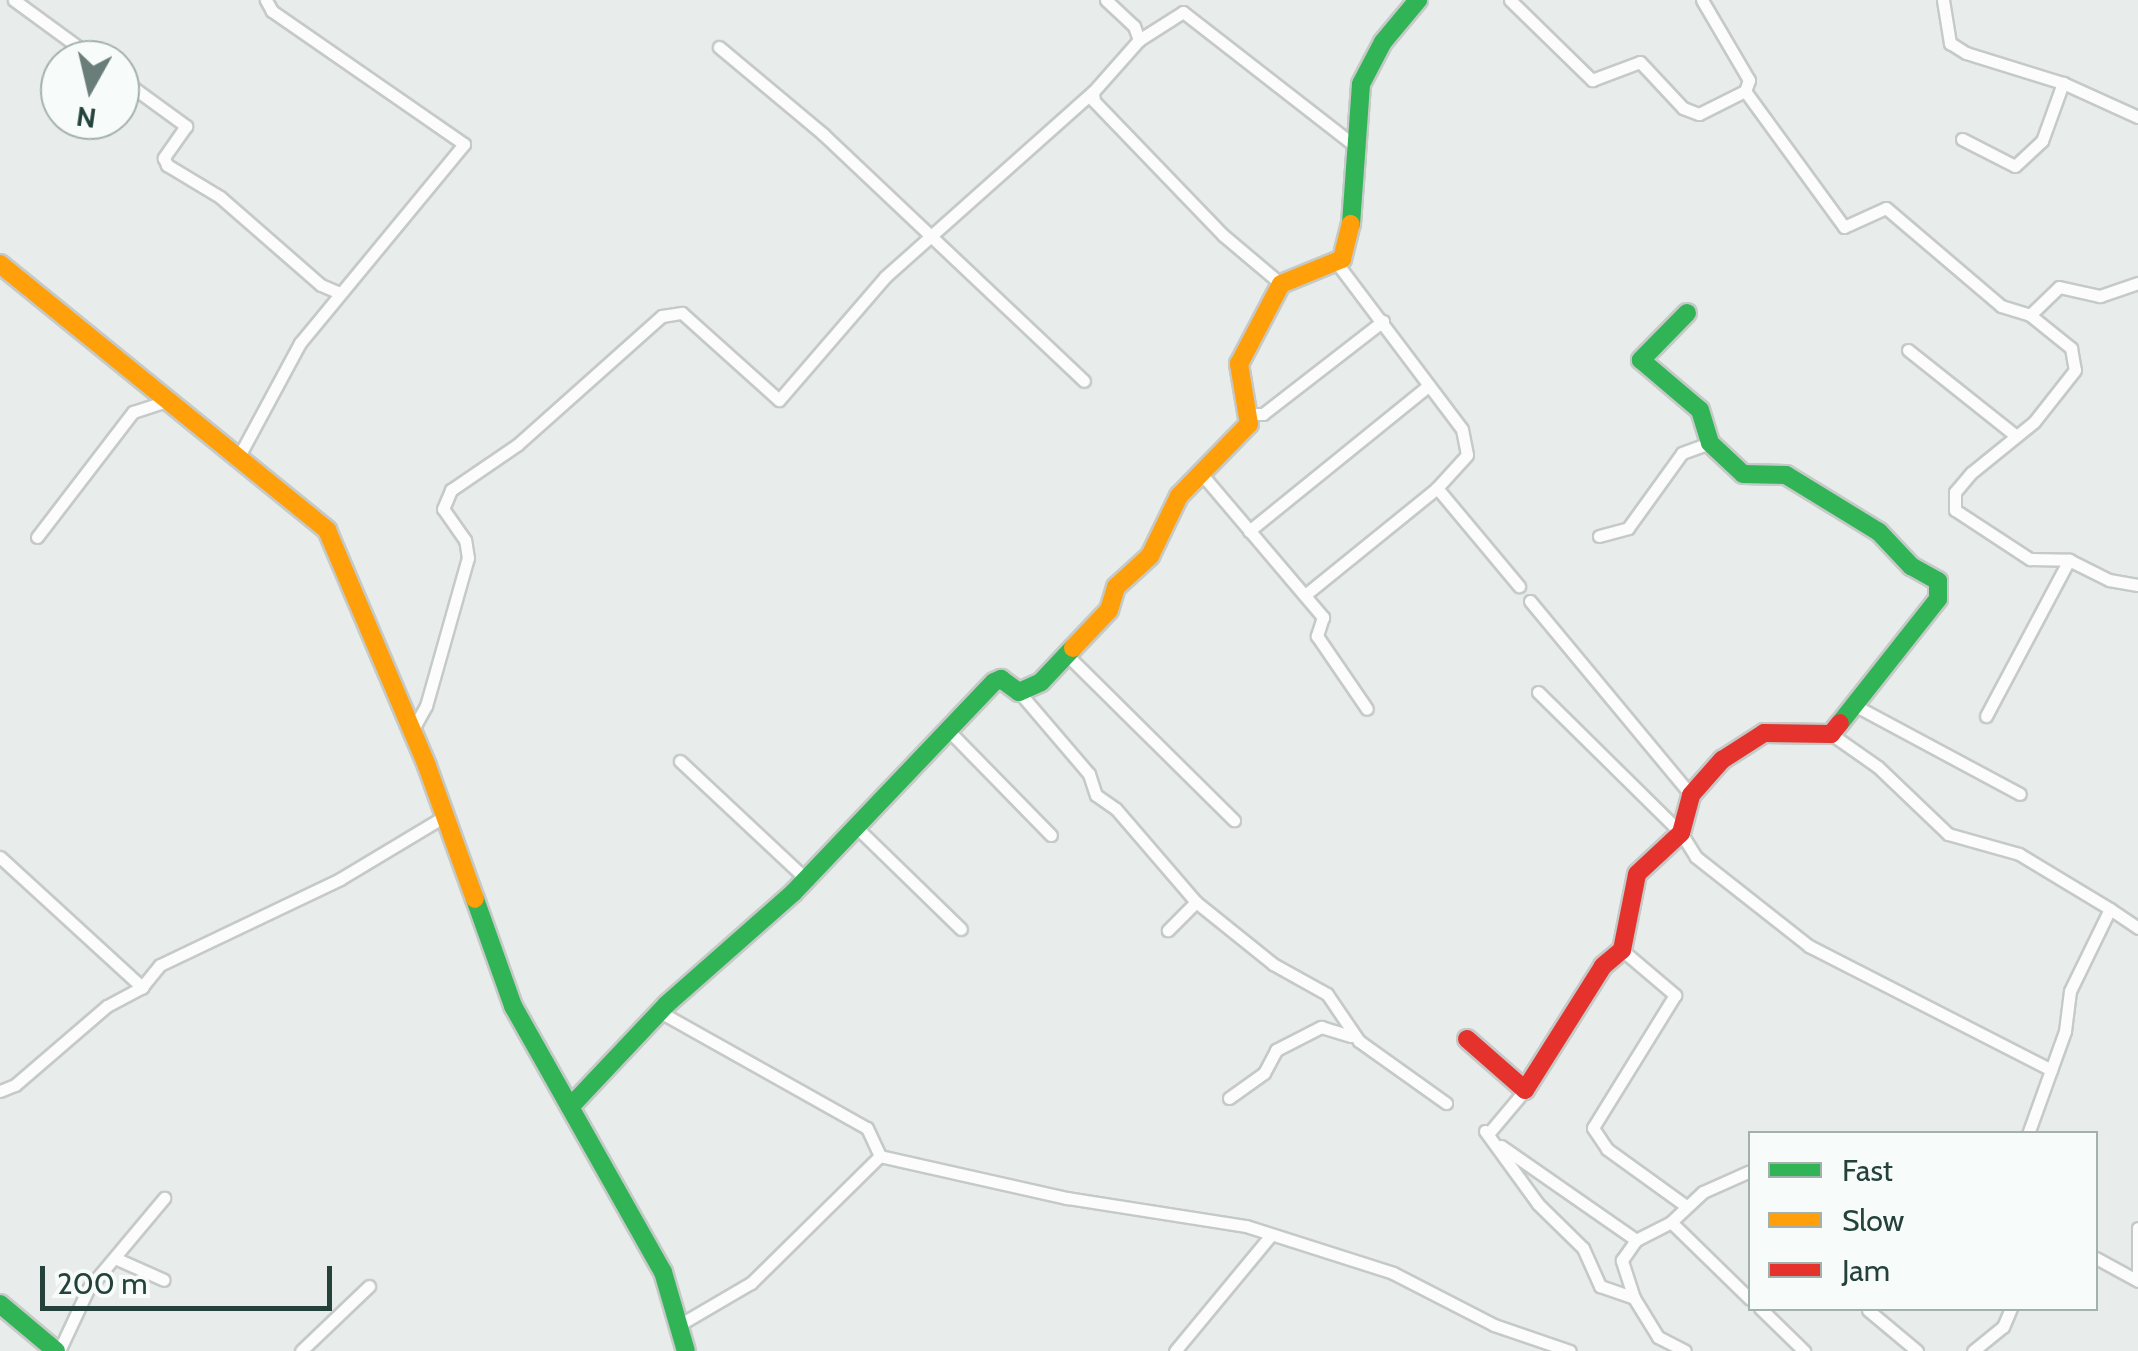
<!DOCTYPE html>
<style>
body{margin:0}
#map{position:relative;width:2138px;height:1351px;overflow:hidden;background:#e8edeb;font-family:Cabin,sans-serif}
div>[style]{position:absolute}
.roads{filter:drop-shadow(2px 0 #c5cac8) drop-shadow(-2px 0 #c5cac8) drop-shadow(0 2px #c5cac8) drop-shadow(0 -2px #c5cac8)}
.street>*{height:11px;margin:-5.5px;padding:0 5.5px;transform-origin:5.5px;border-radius:5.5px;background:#fcfcfc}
.fast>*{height:18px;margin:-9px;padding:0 9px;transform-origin:9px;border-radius:9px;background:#30b455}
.slow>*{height:18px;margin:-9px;padding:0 9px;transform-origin:9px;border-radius:9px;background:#ff9f0a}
.jam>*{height:18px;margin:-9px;padding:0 9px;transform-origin:9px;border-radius:9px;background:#e5322d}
span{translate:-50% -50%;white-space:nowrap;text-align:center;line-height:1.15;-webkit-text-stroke:8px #f7fbf9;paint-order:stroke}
.legend{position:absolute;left:1748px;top:1131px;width:350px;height:180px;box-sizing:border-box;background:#f7fbf9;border:2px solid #a3b1ad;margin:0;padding:12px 18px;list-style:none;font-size:30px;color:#24423a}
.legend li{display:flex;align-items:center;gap:20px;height:50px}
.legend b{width:50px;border:2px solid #a3b1ad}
.north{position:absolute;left:40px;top:40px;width:100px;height:100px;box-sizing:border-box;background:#f7fbf9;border:2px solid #a3b1ad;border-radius:50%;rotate:188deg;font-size:28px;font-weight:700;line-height:40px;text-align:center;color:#24423a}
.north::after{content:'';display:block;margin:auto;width:35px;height:45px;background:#697e78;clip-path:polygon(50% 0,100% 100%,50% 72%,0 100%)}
.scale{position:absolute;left:40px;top:1266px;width:292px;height:45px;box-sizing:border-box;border:5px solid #24423a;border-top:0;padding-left:12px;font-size:30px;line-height:35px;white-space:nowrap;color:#24423a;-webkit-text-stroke:8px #f7fbf9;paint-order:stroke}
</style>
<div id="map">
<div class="roads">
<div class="street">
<i style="left:14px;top:0;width:102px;rotate:36.2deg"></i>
<i style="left:1106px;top:0;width:38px;rotate:43deg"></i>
<i style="left:1134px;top:26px;width:15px;rotate:70deg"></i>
<i style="left:1139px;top:40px;width:69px;rotate:131.5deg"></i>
<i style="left:1093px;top:92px;width:9px;rotate:84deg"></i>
<i style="left:1094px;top:101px;width:186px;rotate:46.1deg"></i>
<i style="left:1223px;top:235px;width:76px;rotate:40.2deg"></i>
<i style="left:1510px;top:0;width:115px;rotate:44.3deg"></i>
<i style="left:1592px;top:80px;width:51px;rotate:-20.6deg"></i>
<i style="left:1640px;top:62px;width:63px;rotate:46.9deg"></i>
<i style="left:1683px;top:108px;width:17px;rotate:21deg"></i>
<i style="left:1699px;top:114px;width:51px;rotate:-26.6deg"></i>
<i style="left:1745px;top:91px;width:168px;rotate:53.9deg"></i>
<i style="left:1844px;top:227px;width:46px;rotate:-24.3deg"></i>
<i style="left:1886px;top:208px;width:151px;rotate:40.4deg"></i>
<i style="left:2001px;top:306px;width:30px;rotate:17deg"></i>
<i style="left:2030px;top:315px;width:53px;rotate:38.8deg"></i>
<i style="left:2071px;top:348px;width:22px;rotate:80deg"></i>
<i style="left:2075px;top:370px;width:66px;rotate:128.3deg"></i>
<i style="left:2034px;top:422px;width:81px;rotate:141deg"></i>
<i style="left:1971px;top:473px;width:25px;rotate:130deg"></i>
<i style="left:1955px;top:492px;width:18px;rotate:90deg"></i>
<i style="left:1955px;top:510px;width:90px;rotate:33.2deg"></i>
<i style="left:2030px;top:559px;width:39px;rotate:1deg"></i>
<i style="left:2069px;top:560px;width:45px;rotate:26.6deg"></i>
<i style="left:2109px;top:580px;width:29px;rotate:10deg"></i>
<i style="left:1702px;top:0;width:93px;rotate:59.6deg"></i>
<i style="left:1749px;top:80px;width:12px;rotate:110deg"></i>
<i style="left:1943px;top:0;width:44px;rotate:80.8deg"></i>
<i style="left:1950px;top:43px;width:19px;rotate:32deg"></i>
<i style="left:1966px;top:53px;width:102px;rotate:17.2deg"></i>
<i style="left:2063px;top:83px;width:82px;rotate:24.4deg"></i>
<i style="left:1139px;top:40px;width:52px;rotate:-32.5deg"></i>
<i style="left:1183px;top:12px;width:218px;rotate:37.9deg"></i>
<i style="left:719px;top:47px;width:136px;rotate:39.9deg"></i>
<i style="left:823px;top:134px;width:359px;rotate:43.4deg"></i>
<i style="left:120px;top:78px;width:82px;rotate:36deg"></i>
<i style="left:186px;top:126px;width:39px;rotate:125deg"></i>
<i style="left:164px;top:158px;width:8px;rotate:67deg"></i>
<i style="left:167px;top:165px;width:62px;rotate:31.1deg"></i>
<i style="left:220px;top:197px;width:134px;rotate:41.1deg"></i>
<i style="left:321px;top:285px;width:21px;rotate:23deg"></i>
<i style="left:1962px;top:139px;width:59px;rotate:27deg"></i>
<i style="left:2015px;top:166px;width:37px;rotate:-43deg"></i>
<i style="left:2042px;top:141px;width:62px;rotate:-70.1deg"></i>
<i style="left:1336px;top:262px;width:209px;rotate:53deg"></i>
<i style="left:1462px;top:429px;width:26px;rotate:79deg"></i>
<i style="left:1467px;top:455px;width:45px;rotate:132.3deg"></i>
<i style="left:1437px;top:488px;width:128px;rotate:50.1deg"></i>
<i style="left:2030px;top:315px;width:40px;rotate:-44deg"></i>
<i style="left:2059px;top:287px;width:42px;rotate:12.4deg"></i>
<i style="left:2100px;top:296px;width:40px;rotate:-18.9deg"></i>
<i style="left:1908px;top:350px;width:138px;rotate:38.5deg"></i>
<i style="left:1252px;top:414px;width:11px"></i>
<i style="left:1263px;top:414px;width:152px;rotate:-37.8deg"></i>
<i style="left:238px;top:458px;width:131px;rotate:-61.7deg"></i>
<i style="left:300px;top:343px;width:258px;rotate:-50.5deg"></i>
<i style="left:464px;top:144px;width:234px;rotate:-145.3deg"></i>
<i style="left:272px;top:11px;width:13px;rotate:-119deg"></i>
<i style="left:1199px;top:471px;width:192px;rotate:49.7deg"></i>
<i style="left:1323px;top:617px;width:20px;rotate:108deg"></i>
<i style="left:1317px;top:636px;width:88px;rotate:55.6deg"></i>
<i style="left:1249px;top:531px;width:229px;rotate:-39deg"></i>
<i style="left:1599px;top:536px;width:30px;rotate:-15deg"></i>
<i style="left:1628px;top:528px;width:92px;rotate:-54.2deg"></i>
<i style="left:1682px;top:453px;width:30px;rotate:-20deg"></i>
<i style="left:37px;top:537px;width:158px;rotate:-52.5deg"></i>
<i style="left:133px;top:412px;width:36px;rotate:-18deg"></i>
<i style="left:1305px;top:595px;width:170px;rotate:-39deg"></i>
<i style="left:1530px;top:601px;width:252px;rotate:50.3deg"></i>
<i style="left:1067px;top:655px;width:235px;rotate:44.7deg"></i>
<i style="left:1019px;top:692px;width:108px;rotate:49.5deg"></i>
<i style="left:1089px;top:774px;width:22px;rotate:72deg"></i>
<i style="left:1096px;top:795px;width:24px;rotate:35deg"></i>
<i style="left:1116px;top:809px;width:123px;rotate:49.3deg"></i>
<i style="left:1196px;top:902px;width:40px;rotate:135deg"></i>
<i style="left:1538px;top:692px;width:201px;rotate:44.6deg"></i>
<i style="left:1681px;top:833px;width:28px;rotate:58deg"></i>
<i style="left:1696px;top:857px;width:144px;rotate:38.2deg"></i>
<i style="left:1809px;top:946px;width:272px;rotate:27.1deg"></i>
<i style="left:1854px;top:705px;width:188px;rotate:28.2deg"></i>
<i style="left:1986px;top:716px;width:177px;rotate:-62deg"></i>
<i style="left:948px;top:730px;width:147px;rotate:45.6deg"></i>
<i style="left:412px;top:731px;width:29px;rotate:-61deg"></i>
<i style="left:426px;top:706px;width:154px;rotate:-74.2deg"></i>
<i style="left:468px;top:558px;width:18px;rotate:-99deg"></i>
<i style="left:465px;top:540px;width:38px;rotate:-125deg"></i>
<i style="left:443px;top:509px;width:21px;rotate:-67deg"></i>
<i style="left:451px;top:490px;width:80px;rotate:-34.3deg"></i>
<i style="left:517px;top:445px;width:194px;rotate:-41.7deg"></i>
<i style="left:662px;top:316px;width:20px;rotate:-9deg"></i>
<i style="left:682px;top:313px;width:130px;rotate:41.9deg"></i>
<i style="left:779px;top:400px;width:162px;rotate:-49.2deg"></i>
<i style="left:885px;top:277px;width:278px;rotate:-41.7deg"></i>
<i style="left:1831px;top:734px;width:57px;rotate:35.1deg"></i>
<i style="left:1878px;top:767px;width:97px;rotate:43.7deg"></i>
<i style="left:1948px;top:834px;width:74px;rotate:15.7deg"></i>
<i style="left:2019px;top:854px;width:106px;rotate:31.1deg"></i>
<i style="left:680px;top:761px;width:170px;rotate:43.1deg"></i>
<i style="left:854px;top:825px;width:149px;rotate:44.2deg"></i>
<i style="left:0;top:857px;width:193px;rotate:42.5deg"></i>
<i style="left:1196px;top:902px;width:99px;rotate:38.8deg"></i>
<i style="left:1273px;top:964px;width:62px;rotate:29.1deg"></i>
<i style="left:1327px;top:994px;width:57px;rotate:55.8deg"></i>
<i style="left:1359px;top:1041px;width:107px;rotate:35.5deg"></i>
<i style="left:1622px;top:950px;width:70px;rotate:40.3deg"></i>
<i style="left:1675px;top:995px;width:156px;rotate:121.7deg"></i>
<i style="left:1593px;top:1128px;width:25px;rotate:56deg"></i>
<i style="left:1607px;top:1149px;width:97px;rotate:35.8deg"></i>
<i style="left:660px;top:1012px;width:237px;rotate:29.3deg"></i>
<i style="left:867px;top:1128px;width:31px;rotate:65deg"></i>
<i style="left:880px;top:1156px;width:192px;rotate:12.7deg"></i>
<i style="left:1067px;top:1198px;width:181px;rotate:8.9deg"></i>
<i style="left:1246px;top:1226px;width:154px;rotate:17.7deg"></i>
<i style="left:1393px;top:1273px;width:114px;rotate:27.2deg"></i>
<i style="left:1494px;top:1325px;width:80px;rotate:18.9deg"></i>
<i style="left:0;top:1091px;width:16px;rotate:-22deg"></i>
<i style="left:15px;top:1085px;width:121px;rotate:-40.7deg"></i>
<i style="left:107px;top:1006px;width:40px;rotate:-28deg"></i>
<i style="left:142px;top:987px;width:28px;rotate:-51deg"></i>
<i style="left:160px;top:965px;width:199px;rotate:-25.5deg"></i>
<i style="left:340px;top:879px;width:122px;rotate:-31deg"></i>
<i style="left:1229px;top:1098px;width:43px;rotate:-35.5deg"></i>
<i style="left:1264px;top:1073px;width:26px;rotate:-62deg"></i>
<i style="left:1276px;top:1050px;width:51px;rotate:-27.1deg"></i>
<i style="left:1321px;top:1027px;width:31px;rotate:17deg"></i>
<i style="left:1485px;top:1131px;width:90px;rotate:54deg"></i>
<i style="left:1538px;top:1204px;width:63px;rotate:44.4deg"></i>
<i style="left:1583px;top:1248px;width:42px;rotate:65.9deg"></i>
<i style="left:1600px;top:1286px;width:36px;rotate:19deg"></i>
<i style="left:1634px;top:1298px;width:46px;rotate:58.4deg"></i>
<i style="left:1658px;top:1337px;width:30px;rotate:27deg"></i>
<i style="left:1488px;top:1134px;width:57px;rotate:-49.9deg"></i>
<i style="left:2028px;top:1134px;width:109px;rotate:-70.2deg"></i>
<i style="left:2065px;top:1031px;width:40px;rotate:-82.9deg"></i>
<i style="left:2070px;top:991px;width:91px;rotate:-64deg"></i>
<i style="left:2110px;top:909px;width:34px;rotate:34deg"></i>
<i style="left:1501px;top:1146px;width:165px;rotate:34.8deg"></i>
<i style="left:1671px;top:1222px;width:110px;rotate:44.3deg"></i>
<i style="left:2138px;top:1228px;width:45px;rotate:90deg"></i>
<i style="left:2096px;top:1258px;width:48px;rotate:28.7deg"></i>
<i style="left:117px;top:1259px;width:51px;rotate:24.1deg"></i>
<i style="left:1634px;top:1298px;width:40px;rotate:-108deg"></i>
<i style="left:1622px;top:1260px;width:24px;rotate:-55deg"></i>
<i style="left:1636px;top:1240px;width:39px;rotate:-27deg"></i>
<i style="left:1671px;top:1222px;width:44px;rotate:-43.2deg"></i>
<i style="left:1703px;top:1192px;width:51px;rotate:-24.1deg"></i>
<i style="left:1760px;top:1308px;width:62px;rotate:44.3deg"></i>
<i style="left:1868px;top:1310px;width:64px;rotate:39.9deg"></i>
<i style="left:679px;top:1325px;width:83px;rotate:-30.3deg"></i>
<i style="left:751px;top:1283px;width:181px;rotate:-44.6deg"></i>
<i style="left:59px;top:1351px;width:68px;rotate:-64.9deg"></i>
<i style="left:88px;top:1289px;width:119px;rotate:-50.1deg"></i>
<i style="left:301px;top:1351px;width:94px;rotate:-43.7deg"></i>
<i style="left:1175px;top:1351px;width:149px;rotate:-50.4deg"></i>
<i style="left:1973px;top:1351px;width:38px;rotate:-39deg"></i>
<i style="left:2003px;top:1327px;width:21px;rotate:-67deg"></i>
</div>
<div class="fast">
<i style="left:1351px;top:224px;width:140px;rotate:-85.9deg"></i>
<i style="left:1361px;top:84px;width:47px;rotate:-62.4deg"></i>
<i style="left:1383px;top:42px;width:55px;rotate:-50.2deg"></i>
<i style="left:1687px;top:313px;width:66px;rotate:134.4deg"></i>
<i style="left:1641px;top:360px;width:77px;rotate:40.3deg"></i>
<i style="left:1700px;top:410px;width:34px;rotate:73deg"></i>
<i style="left:1710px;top:443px;width:45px;rotate:43.2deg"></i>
<i style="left:1743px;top:474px;width:43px;rotate:1.3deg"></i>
<i style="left:1786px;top:475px;width:109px;rotate:31.5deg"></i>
<i style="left:1879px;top:532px;width:47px;rotate:46.7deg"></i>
<i style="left:1911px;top:566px;width:31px;rotate:29deg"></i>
<i style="left:1938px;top:581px;width:18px;rotate:90deg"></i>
<i style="left:1938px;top:599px;width:158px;rotate:128.3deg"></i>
<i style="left:475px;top:899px;width:114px;rotate:70.4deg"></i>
<i style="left:513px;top:1006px;width:305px;rotate:60.6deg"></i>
<i style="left:663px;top:1272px;width:82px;rotate:73.8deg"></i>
<i style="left:570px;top:1107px;width:141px;rotate:-46.7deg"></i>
<i style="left:667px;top:1004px;width:168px;rotate:-41.4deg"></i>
<i style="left:793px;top:893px;width:291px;rotate:-46.4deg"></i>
<i style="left:994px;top:682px;width:8px;rotate:-23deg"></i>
<i style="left:1001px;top:679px;width:22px;rotate:36deg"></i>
<i style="left:1019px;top:692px;width:24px;rotate:-24deg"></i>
<i style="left:1041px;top:682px;width:47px;rotate:-46.7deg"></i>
<i style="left:0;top:1304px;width:73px;rotate:40deg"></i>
</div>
<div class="slow">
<i style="left:0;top:264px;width:422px;rotate:39.1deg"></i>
<i style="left:327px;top:530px;width:256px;rotate:67deg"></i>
<i style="left:427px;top:766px;width:141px;rotate:70.2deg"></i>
<i style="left:1073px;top:648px;width:52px;rotate:-46.5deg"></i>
<i style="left:1109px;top:610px;width:24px;rotate:-73deg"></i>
<i style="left:1116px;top:587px;width:46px;rotate:-42.4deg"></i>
<i style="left:1150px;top:556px;width:67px;rotate:-64.2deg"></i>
<i style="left:1179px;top:496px;width:100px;rotate:-45.8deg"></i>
<i style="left:1249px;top:424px;width:61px;rotate:-99.5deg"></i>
<i style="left:1239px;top:364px;width:90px;rotate:-62.3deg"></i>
<i style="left:1281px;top:284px;width:66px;rotate:-22.3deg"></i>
<i style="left:1342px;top:259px;width:36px;rotate:-76deg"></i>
</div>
<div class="jam">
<i style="left:1467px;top:1039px;width:77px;rotate:41.3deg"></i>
<i style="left:1525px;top:1090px;width:146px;rotate:-57.8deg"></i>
<i style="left:1603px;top:966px;width:25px;rotate:-40deg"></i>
<i style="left:1622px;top:950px;width:77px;rotate:-78.8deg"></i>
<i style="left:1637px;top:874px;width:60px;rotate:-43deg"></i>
<i style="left:1681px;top:833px;width:39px;rotate:-75deg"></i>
<i style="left:1691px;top:795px;width:47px;rotate:-48.5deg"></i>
<i style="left:1722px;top:760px;width:50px;rotate:-32.7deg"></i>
<i style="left:1764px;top:733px;width:67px;rotate:0.9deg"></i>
<i style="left:1831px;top:734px;width:14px;rotate:-51deg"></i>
</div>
</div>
<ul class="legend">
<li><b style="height:12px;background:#30b455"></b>Fast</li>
<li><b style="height:12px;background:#ff9f0a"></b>Slow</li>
<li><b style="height:12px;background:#e5322d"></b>Jam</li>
</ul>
<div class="north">N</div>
<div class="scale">200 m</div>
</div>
